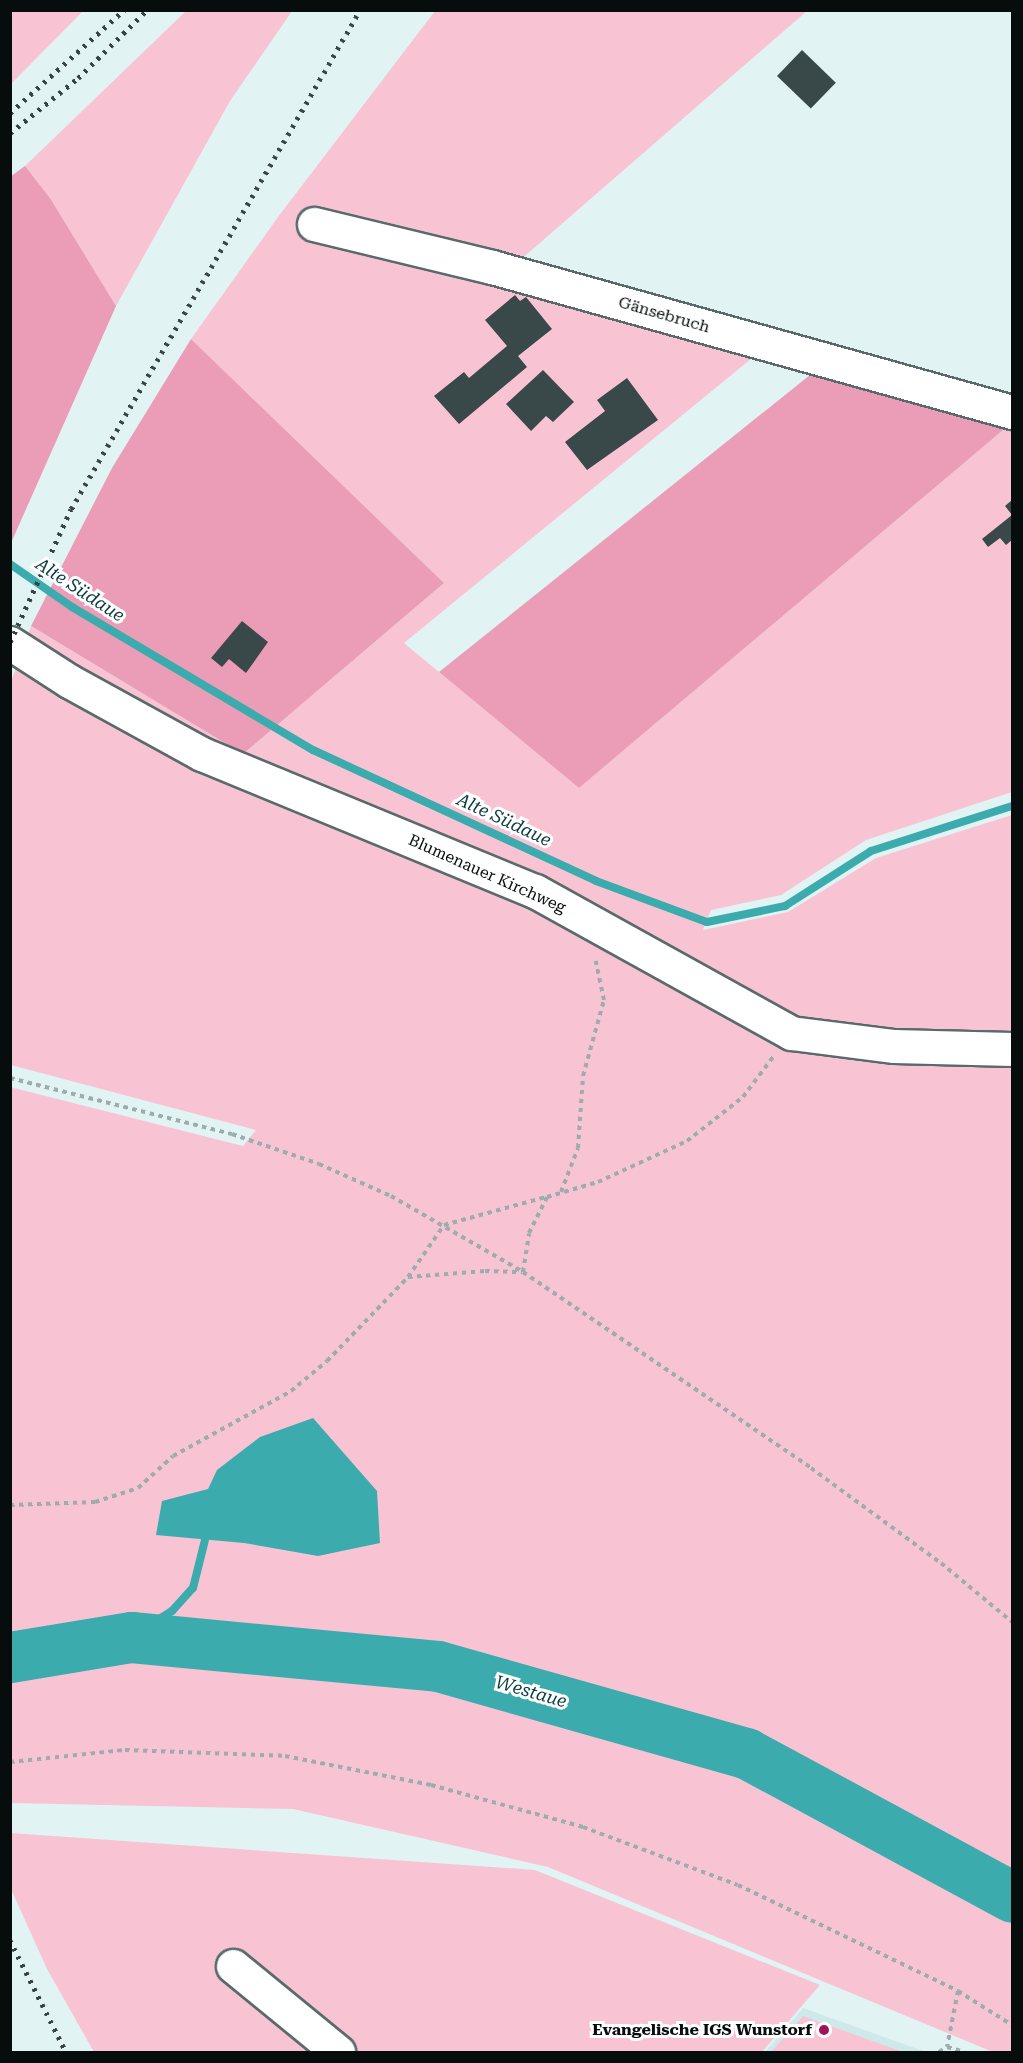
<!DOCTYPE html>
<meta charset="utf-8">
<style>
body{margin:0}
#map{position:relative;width:1023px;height:2063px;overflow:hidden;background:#e1f3f3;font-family:"Roboto Serif",serif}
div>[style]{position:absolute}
.built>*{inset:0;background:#cde9e9}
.green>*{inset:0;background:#f8c4d4}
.forest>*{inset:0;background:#eb9cb6}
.water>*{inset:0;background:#3cabae}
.stream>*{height:8px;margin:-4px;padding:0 4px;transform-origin:4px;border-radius:4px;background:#3cabae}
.river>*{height:51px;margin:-25.5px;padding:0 25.5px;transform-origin:25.5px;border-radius:25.5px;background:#3cabae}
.building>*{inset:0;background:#394949;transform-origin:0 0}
.path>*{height:4px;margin-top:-2px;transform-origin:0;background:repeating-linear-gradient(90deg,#9dacac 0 4.5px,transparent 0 9px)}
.roads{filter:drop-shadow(2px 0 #5a6a6a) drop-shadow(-2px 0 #5a6a6a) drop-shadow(0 2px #5a6a6a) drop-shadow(0 -2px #5a6a6a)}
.minor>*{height:33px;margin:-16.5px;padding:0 16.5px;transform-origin:16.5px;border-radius:16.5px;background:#fff}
.rail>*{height:4.5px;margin-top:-2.25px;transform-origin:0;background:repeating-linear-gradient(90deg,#3a4343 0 3px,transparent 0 9px)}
.dots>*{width:16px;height:16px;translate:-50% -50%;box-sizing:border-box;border:3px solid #fff;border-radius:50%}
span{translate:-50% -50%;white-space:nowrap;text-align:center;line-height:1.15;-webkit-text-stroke:6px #fff;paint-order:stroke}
.street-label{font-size:16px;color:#070d0d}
.poi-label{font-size:16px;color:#070d0d;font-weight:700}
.right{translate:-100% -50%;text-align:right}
.water-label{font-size:18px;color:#083c3d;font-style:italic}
.frame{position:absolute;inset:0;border:12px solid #070d0d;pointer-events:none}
</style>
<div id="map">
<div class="built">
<i style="clip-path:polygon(803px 2008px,926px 2052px,765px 2052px)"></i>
</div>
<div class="green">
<i style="clip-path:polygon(11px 10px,83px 11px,11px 84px,10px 11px)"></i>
<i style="clip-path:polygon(186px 11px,292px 11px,230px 101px,116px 306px,50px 198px,25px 166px)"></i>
<i style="clip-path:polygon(435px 11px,807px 11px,519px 261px,757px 354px,404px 643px,579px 788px,1009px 425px,1012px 426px,1012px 792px,866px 840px,781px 895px,711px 910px,703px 930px,788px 912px,876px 858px,1012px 815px,1012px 2052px,993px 2052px,548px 1867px,293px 1809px,11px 1803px,10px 1087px,243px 1146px,256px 1130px,11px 1065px,10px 684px,31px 626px,243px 754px,444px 583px,191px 339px,278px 217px)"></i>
<i style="clip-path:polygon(10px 1833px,535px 1870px,820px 1985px,762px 2052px,94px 2052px,47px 1969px,11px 1889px)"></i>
<i style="clip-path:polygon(803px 2016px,903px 2052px,771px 2052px)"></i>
</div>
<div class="forest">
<i style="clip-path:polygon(25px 166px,50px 198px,116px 306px,11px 543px,10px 177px)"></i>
<i style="clip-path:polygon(191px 339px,444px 583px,243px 754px,31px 626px,112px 468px)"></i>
<i style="clip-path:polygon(810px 375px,1009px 425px,579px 788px,439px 672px)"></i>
</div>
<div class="water">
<i style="clip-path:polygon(313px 1418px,377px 1491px,380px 1543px,318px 1556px,244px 1543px,156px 1535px,162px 1501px,208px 1489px,217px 1470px,260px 1437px)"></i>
</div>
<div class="stream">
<i style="left:10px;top:564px;width:75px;rotate:34.7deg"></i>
<i style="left:72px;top:607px;width:280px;rotate:30.7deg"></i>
<i style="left:313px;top:750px;width:312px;rotate:24.8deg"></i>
<i style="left:596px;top:881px;width:118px;rotate:20.3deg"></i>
<i style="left:707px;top:922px;width:80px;rotate:-11.6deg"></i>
<i style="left:785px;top:906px;width:102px;rotate:-32.6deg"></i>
<i style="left:871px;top:851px;width:148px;rotate:-17.7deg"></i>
<i style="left:131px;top:1637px;width:49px;rotate:-32.4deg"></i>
<i style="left:172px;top:1611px;width:31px;rotate:-48deg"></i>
<i style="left:193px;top:1588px;width:49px;rotate:-76deg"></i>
</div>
<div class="river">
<i style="left:10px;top:1657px;width:123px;rotate:-9.4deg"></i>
<i style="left:131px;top:1637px;width:308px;rotate:5.4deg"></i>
<i style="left:438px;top:1666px;width:320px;rotate:15.8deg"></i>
<i style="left:746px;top:1753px;width:302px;rotate:28.4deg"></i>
</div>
<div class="building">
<i style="left:802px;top:50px;width:47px;height:36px;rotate:44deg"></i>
<i style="clip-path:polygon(515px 295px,520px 301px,526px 297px,552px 329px,518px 356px,527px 367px,459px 424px,434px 396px,464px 372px,469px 378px,507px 346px,485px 320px)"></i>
<i style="clip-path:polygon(543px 370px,574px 402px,553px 422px,546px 416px,531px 431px,506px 404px)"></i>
<i style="clip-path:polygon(627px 378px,658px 420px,587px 470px,565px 442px,605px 411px,597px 400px)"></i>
<i style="clip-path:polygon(1012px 500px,1012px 540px,1006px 545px,1000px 538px,988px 547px,982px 539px,1012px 515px,1005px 506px)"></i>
<i style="clip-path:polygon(242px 621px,268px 642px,246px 673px,229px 659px,222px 667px,211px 658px)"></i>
</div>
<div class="path">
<i style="left:10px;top:1078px;width:229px;rotate:14.2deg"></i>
<i style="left:232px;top:1134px;width:92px;rotate:19deg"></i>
<i style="left:319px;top:1164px;width:79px;rotate:24deg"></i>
<i style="left:391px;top:1196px;width:152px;rotate:29.9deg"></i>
<i style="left:523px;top:1272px;width:348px;rotate:34.2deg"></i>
<i style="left:811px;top:1468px;width:161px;rotate:36.2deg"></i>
<i style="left:941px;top:1563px;width:92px;rotate:39.7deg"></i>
<i style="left:561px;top:1192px;width:47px;rotate:-68.9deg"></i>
<i style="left:578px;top:1148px;width:72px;rotate:-86deg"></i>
<i style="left:583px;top:1076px;width:79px;rotate:-74.6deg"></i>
<i style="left:604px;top:1000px;width:40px;rotate:-102deg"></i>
<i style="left:523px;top:1272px;width:39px;rotate:-81deg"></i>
<i style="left:529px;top:1233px;width:40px;rotate:-63.4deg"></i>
<i style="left:547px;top:1197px;width:53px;rotate:-16.4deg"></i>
<i style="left:598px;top:1182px;width:98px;rotate:-24.7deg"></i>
<i style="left:687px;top:1141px;width:71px;rotate:-38.2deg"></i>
<i style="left:743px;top:1097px;width:50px;rotate:-53.1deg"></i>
<i style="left:408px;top:1277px;width:63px;rotate:-55.3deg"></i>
<i style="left:444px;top:1225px;width:106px;rotate:-15.4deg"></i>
<i style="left:10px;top:1505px;width:85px;rotate:-2deg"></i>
<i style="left:95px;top:1502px;width:45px;rotate:-18deg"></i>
<i style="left:138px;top:1488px;width:47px;rotate:-42.4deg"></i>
<i style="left:173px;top:1456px;width:135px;rotate:-28.8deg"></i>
<i style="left:291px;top:1391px;width:47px;rotate:-39.8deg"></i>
<i style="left:327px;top:1361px;width:117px;rotate:-46deg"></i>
<i style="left:408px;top:1277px;width:77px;rotate:-4.5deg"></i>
<i style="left:485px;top:1271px;width:37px;rotate:2deg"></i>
<i style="left:10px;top:1762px;width:116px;rotate:-6deg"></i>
<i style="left:125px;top:1750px;width:160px;rotate:2.1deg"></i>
<i style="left:285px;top:1756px;width:149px;rotate:11.2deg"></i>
<i style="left:431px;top:1785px;width:158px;rotate:15.4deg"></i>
<i style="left:583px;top:1827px;width:165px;rotate:20.5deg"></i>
<i style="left:738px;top:1885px;width:244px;rotate:25.7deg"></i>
<i style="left:958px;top:1991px;width:64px;rotate:32.2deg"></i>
<i style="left:958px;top:1991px;width:57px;rotate:101.1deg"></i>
<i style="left:947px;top:2047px;width:18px;rotate:16deg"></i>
<i style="left:939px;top:2052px;width:9px;rotate:-32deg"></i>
</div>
<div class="roads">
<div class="minor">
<i style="left:314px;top:224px;width:183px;rotate:13.6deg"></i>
<i style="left:492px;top:267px;width:540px;rotate:15.58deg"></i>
<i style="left:10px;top:643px;width:70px;rotate:32.8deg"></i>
<i style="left:69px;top:681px;width:152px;rotate:28.8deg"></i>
<i style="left:202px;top:754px;width:360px;rotate:22.4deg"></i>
<i style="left:535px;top:891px;width:293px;rotate:29deg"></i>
<i style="left:791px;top:1033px;width:104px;rotate:7.2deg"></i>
<i style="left:894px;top:1046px;width:118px;rotate:1.5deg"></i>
<i style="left:233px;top:1966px;width:136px;rotate:39.3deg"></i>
</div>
</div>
<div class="rail">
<i style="left:10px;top:113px;width:154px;rotate:-42.1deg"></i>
<i style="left:10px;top:133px;width:87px;rotate:-39deg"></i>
<i style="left:78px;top:78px;width:97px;rotate:-44.6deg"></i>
<i style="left:10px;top:642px;width:146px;rotate:-65.4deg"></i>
<i style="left:71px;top:509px;width:577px;rotate:-59.92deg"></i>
<i style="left:10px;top:1940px;width:125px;rotate:63.4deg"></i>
</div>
<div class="dots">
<i style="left:824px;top:2030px;background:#a11259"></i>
</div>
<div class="street-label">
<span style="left:664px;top:315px;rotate:16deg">Gänsebruch</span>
<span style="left:487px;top:874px;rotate:24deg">Blumenauer Kirchweg</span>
</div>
<div class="poi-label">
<span class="right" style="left:812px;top:2030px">Evangelische IGS Wunstorf</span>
</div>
<div class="water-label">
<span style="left:80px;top:590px;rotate:33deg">Alte Südaue</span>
<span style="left:504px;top:820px;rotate:25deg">Alte Südaue</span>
<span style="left:531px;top:1692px;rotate:16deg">Westaue</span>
</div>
<div class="frame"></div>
</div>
